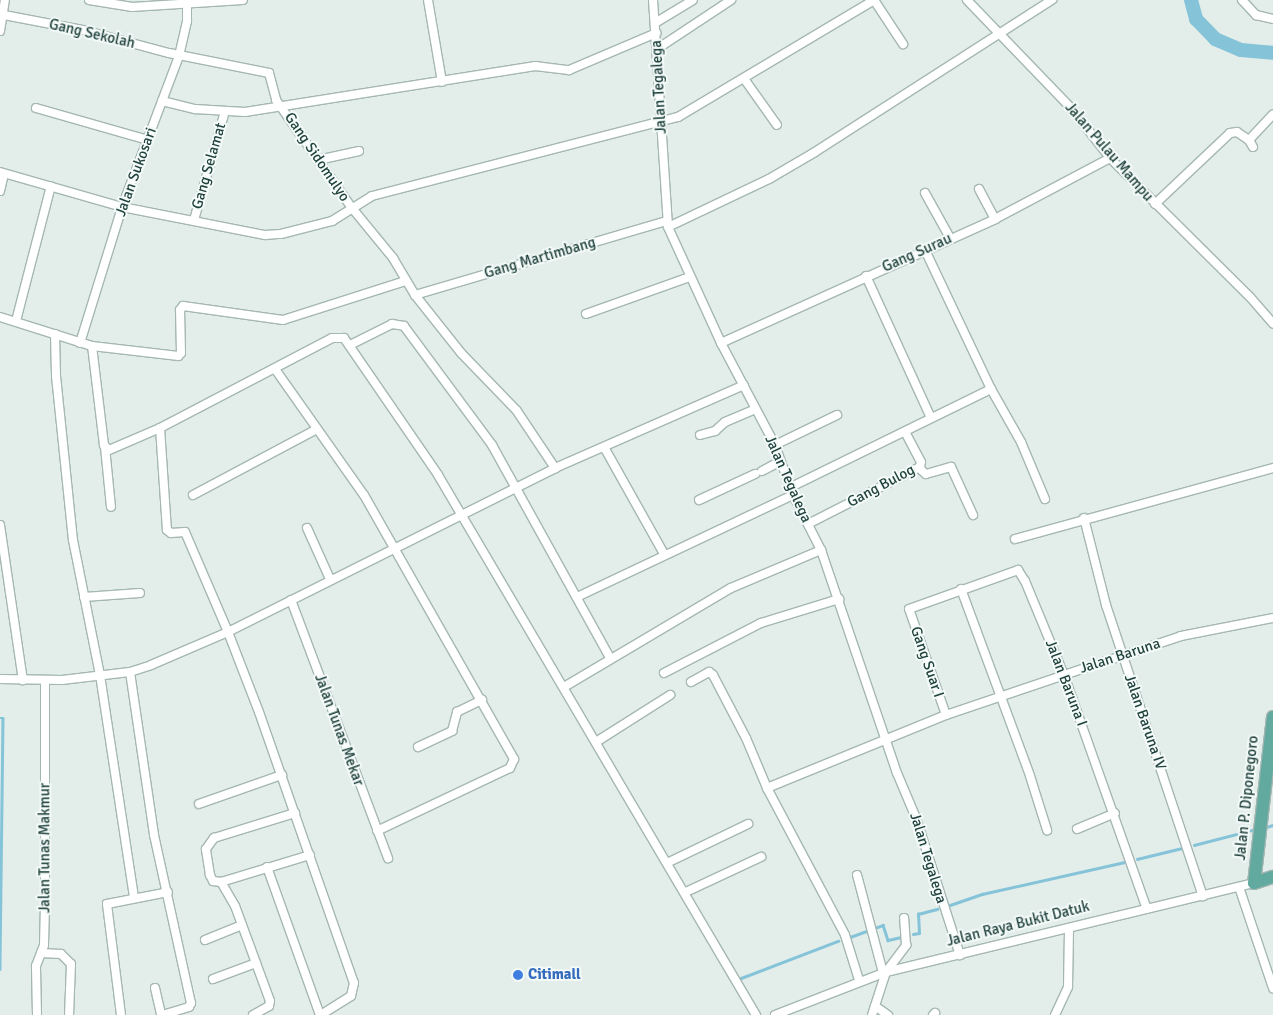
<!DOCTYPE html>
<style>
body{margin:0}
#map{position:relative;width:1273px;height:1015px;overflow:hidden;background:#e3eeeb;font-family:Signika,sans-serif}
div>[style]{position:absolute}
.stream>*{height:2.5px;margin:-1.25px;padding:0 1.25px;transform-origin:1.25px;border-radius:1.25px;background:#85c3d9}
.river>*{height:14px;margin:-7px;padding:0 7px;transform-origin:7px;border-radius:7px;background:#85c3d9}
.roads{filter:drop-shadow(1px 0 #a5b7b3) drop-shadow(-1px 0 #a5b7b3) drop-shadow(0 1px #a5b7b3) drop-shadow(0 -1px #a5b7b3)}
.minor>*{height:8px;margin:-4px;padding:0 4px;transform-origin:4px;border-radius:4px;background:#fff}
.primary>*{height:12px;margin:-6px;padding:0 6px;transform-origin:6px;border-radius:6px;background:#62a99f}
.dots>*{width:14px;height:14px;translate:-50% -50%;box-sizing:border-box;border:2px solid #f4faf8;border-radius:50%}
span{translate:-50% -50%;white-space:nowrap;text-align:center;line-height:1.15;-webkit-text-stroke:4px #f4faf8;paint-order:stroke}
.street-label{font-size:15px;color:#20423d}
.shop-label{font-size:15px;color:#366cbe;font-weight:700}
.left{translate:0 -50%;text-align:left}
</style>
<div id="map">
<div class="stream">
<i style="left:0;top:718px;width:3px"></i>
<i style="left:3px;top:718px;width:251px;rotate:90.7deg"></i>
<i style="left:1266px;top:827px;width:7px;rotate:-16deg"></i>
<i style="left:1194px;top:845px;width:60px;rotate:-14.5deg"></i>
<i style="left:1137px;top:859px;width:46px;rotate:-13.7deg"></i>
<i style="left:950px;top:905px;width:34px;rotate:-19deg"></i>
<i style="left:982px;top:894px;width:147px;rotate:-12.6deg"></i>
<i style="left:913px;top:934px;width:6px;rotate:-9deg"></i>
<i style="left:919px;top:933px;width:19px;rotate:-93deg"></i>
<i style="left:918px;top:914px;width:20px;rotate:-15deg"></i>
<i style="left:850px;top:937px;width:35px;rotate:-20deg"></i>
<i style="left:883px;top:925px;width:16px;rotate:72deg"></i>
<i style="left:888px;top:940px;width:13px;rotate:-13deg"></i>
<i style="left:741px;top:978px;width:104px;rotate:-20.9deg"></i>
</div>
<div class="river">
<i style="left:1191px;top:0;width:20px;rotate:75deg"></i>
<i style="left:1196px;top:19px;width:28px;rotate:46deg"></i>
<i style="left:1215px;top:39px;width:28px;rotate:23deg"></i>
<i style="left:1241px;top:50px;width:32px;rotate:5deg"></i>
</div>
<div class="roads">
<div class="minor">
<i style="left:89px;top:0;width:44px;rotate:9.2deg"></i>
<i style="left:132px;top:7px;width:111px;rotate:-3.6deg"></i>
<i style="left:428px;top:0;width:83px;rotate:80.3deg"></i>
<i style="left:653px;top:0;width:227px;rotate:86.2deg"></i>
<i style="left:668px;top:227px;width:128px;rotate:65.4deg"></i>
<i style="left:721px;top:343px;width:115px;rotate:62.1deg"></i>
<i style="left:775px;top:445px;width:53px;rotate:70.2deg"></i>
<i style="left:793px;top:495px;width:62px;rotate:63deg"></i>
<i style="left:821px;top:550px;width:236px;rotate:71.2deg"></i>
<i style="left:897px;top:773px;width:49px;rotate:67.1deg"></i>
<i style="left:916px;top:818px;width:144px;rotate:72.2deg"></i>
<i style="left:967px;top:0;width:150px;rotate:46.1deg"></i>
<i style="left:1071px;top:108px;width:63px;rotate:52deg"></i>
<i style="left:1110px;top:158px;width:197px;rotate:44.8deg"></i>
<i style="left:1250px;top:297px;width:35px;rotate:49deg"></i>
<i style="left:1242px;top:0;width:21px;rotate:47deg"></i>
<i style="left:1256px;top:15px;width:17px;rotate:13deg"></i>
<i style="left:4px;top:15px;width:80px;rotate:10.8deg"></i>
<i style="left:83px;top:30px;width:89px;rotate:15deg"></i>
<i style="left:169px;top:53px;width:102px;rotate:11.3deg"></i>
<i style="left:269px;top:73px;width:28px;rotate:75deg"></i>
<i style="left:276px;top:100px;width:132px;rotate:54.9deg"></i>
<i style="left:352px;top:208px;width:65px;rotate:50.6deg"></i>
<i style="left:393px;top:258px;width:43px;rotate:59.3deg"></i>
<i style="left:415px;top:295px;width:75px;rotate:51.5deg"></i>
<i style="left:462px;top:354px;width:79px;rotate:46deg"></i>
<i style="left:517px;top:411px;width:69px;rotate:56.3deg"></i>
<i style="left:655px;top:23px;width:44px;rotate:-31.2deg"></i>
<i style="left:0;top:31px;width:31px;rotate:-81deg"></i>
<i style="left:657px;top:49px;width:89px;rotate:-33.5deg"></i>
<i style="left:745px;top:80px;width:55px;rotate:54.6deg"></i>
<i style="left:162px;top:101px;width:34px;rotate:14deg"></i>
<i style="left:195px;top:109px;width:50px;rotate:3.4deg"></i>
<i style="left:245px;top:112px;width:294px;rotate:-9deg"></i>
<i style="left:535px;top:66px;width:34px;rotate:7deg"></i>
<i style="left:569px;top:70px;width:95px;rotate:-23deg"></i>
<i style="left:36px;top:108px;width:116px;rotate:15.9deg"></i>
<i style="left:1249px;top:140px;width:35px;rotate:-47deg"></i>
<i style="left:318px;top:160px;width:42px;rotate:-12.4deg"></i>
<i style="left:0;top:172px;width:127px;rotate:16deg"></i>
<i style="left:122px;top:207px;width:146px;rotate:11.1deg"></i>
<i style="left:265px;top:235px;width:16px;rotate:-4deg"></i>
<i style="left:281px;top:234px;width:53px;rotate:-14.3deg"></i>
<i style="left:332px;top:221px;width:47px;rotate:-32deg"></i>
<i style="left:372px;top:196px;width:316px;rotate:-14.5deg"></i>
<i style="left:678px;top:117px;width:228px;rotate:-30.8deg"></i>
<i style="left:874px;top:0;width:53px;rotate:56.6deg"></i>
<i style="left:979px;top:189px;width:34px;rotate:62deg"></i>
<i style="left:0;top:191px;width:17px;rotate:-77deg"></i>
<i style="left:925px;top:193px;width:51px;rotate:60.9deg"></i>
<i style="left:1155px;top:204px;width:103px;rotate:-43.4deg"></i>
<i style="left:1230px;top:133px;width:7px;rotate:-8deg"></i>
<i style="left:1237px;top:132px;width:14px;rotate:34deg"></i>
<i style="left:1249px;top:140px;width:8px;rotate:60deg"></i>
<i style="left:194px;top:220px;width:113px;rotate:-74.1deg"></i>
<i style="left:668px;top:227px;width:112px;rotate:-25.4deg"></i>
<i style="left:769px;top:179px;width:53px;rotate:-30.4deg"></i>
<i style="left:815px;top:152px;width:282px;rotate:-32.7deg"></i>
<i style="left:925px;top:250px;width:154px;rotate:64.6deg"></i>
<i style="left:991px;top:389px;width:61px;rotate:60.5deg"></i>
<i style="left:1021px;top:442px;width:62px;rotate:67.2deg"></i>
<i style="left:866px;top:276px;width:156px;rotate:65.4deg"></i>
<i style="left:415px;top:295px;width:262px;rotate:-16.4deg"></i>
<i style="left:586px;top:314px;width:110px;rotate:-19.6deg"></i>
<i style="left:0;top:317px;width:96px;rotate:17.5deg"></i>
<i style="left:92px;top:346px;width:87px;rotate:6.6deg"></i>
<i style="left:178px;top:356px;width:4px;rotate:-45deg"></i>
<i style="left:181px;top:353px;width:43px;rotate:-91.3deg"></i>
<i style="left:180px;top:310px;width:5px;rotate:-53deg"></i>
<i style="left:183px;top:306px;width:101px;rotate:8deg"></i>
<i style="left:283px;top:320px;width:128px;rotate:-17.7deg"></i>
<i style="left:16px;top:321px;width:139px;rotate:-75.5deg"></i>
<i style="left:55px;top:334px;width:42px;rotate:88.6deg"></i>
<i style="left:56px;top:376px;width:165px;rotate:84.1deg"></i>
<i style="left:73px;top:540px;width:138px;rotate:78.7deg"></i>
<i style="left:100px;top:675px;width:226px;rotate:81.3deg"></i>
<i style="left:80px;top:343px;width:142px;rotate:-72.8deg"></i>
<i style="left:122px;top:207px;width:161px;rotate:-69.3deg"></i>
<i style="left:179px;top:56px;width:36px;rotate:-77deg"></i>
<i style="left:187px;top:21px;width:21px;rotate:-90deg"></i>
<i style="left:721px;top:343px;width:301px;rotate:-24.3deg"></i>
<i style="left:995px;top:219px;width:130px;rotate:-27.9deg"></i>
<i style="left:350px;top:345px;width:47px;rotate:-26.6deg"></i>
<i style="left:392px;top:324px;width:12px;rotate:9deg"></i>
<i style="left:404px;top:326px;width:148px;rotate:53.5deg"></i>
<i style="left:492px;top:445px;width:244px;rotate:61deg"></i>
<i style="left:92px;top:346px;width:100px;rotate:83.1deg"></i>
<i style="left:104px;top:445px;width:7px;rotate:45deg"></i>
<i style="left:109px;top:450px;width:56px;rotate:-23.3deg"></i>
<i style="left:160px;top:428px;width:194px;rotate:-27.6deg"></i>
<i style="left:332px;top:338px;width:12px"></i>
<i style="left:344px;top:338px;width:166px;rotate:55.5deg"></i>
<i style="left:438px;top:475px;width:627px;rotate:59.51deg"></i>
<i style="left:275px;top:369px;width:154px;rotate:54.8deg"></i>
<i style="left:364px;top:495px;width:304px;rotate:60.4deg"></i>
<i style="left:514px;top:759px;width:10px;rotate:114deg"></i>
<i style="left:510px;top:768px;width:147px;rotate:154.7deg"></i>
<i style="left:160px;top:428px;width:102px;rotate:86.1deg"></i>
<i style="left:167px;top:530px;width:5px;rotate:37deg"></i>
<i style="left:171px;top:533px;width:14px;rotate:-4deg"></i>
<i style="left:185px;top:532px;width:109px;rotate:66.7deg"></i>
<i style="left:228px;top:632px;width:86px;rotate:68.8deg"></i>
<i style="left:259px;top:712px;width:287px;rotate:70.7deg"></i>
<i style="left:354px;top:983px;width:13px;rotate:103deg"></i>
<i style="left:351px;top:996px;width:36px;rotate:148deg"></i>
<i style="left:700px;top:435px;width:16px;rotate:-15deg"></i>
<i style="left:715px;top:431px;width:13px;rotate:-42deg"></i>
<i style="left:725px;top:422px;width:33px;rotate:-23deg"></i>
<i style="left:775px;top:445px;width:69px;rotate:-25.8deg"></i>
<i style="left:105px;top:447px;width:60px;rotate:84.3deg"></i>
<i style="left:604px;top:447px;width:123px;rotate:60.7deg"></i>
<i style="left:919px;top:468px;width:9px;rotate:41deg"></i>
<i style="left:926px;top:474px;width:26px;rotate:-16deg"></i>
<i style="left:951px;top:467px;width:53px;rotate:65.4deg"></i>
<i style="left:762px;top:471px;width:21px;rotate:-28deg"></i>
<i style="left:791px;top:487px;width:223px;rotate:-26.1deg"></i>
<i style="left:193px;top:495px;width:140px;rotate:-28deg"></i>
<i style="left:699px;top:500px;width:62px;rotate:-24.9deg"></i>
<i style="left:1084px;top:518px;width:90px;rotate:75.8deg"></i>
<i style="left:1106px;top:605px;width:307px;rotate:71.6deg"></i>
<i style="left:808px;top:524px;width:126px;rotate:-27deg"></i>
<i style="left:920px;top:467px;width:5px;rotate:-79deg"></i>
<i style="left:921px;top:462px;width:34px;rotate:-118deg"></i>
<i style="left:0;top:525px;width:157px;rotate:81.6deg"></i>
<i style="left:307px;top:528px;width:56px;rotate:65.7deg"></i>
<i style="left:1015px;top:539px;width:268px;rotate:-15.4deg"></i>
<i style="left:961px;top:589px;width:199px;rotate:69.7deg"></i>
<i style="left:1030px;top:776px;width:57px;rotate:72.5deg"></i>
<i style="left:84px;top:597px;width:56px;rotate:-4.1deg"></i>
<i style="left:577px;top:597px;width:239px;rotate:-25.3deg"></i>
<i style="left:291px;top:600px;width:276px;rotate:69.4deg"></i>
<i style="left:130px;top:672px;width:165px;rotate:81.6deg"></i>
<i style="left:154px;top:835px;width:172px;rotate:77.6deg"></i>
<i style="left:191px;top:1003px;width:4px;rotate:117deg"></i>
<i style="left:189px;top:1007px;width:27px;rotate:163deg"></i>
<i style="left:664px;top:673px;width:109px;rotate:-27.3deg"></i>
<i style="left:761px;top:623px;width:82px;rotate:-17.1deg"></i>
<i style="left:0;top:679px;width:62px;rotate:0.9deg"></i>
<i style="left:62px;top:680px;width:68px;rotate:-6.7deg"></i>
<i style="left:130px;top:672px;width:22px;rotate:-18deg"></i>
<i style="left:151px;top:665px;width:84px;rotate:-23.2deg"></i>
<i style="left:228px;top:632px;width:366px;rotate:-26.6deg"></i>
<i style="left:555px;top:468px;width:206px;rotate:-23.7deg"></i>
<i style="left:691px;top:682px;width:21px;rotate:-29deg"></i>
<i style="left:709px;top:672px;width:5px;rotate:37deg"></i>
<i style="left:713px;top:675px;width:71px;rotate:62.4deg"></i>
<i style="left:746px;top:738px;width:54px;rotate:67.2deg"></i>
<i style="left:767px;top:788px;width:166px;rotate:62deg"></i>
<i style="left:845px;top:935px;width:47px;rotate:72.7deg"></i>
<i style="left:564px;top:687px;width:194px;rotate:-30.7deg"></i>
<i style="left:731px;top:588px;width:98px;rotate:-22.9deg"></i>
<i style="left:946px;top:715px;width:112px;rotate:-109.2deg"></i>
<i style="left:909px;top:609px;width:116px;rotate:-19.7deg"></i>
<i style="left:1018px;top:570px;width:13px;rotate:58deg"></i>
<i style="left:1025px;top:581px;width:102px;rotate:67.5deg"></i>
<i style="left:1064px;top:675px;width:248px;rotate:70.5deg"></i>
<i style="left:596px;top:742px;width:88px;rotate:-32.4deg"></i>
<i style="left:418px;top:747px;width:38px;rotate:-25deg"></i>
<i style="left:452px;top:731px;width:20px;rotate:-75deg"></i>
<i style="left:457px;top:712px;width:28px;rotate:-26deg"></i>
<i style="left:767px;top:788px;width:193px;rotate:-22.2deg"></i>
<i style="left:946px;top:715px;width:125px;rotate:-18.7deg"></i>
<i style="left:1064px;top:675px;width:123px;rotate:-18.4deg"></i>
<i style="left:1181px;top:636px;width:94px;rotate:-11.1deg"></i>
<i style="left:199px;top:804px;width:88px;rotate:-19.3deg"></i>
<i style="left:1077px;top:829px;width:41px;rotate:-22.8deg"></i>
<i style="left:669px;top:862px;width:88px;rotate:-25.7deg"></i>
<i style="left:267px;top:867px;width:157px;rotate:70.3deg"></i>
<i style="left:857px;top:875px;width:101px;rotate:75.1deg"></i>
<i style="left:221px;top:882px;width:93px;rotate:-16.9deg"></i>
<i style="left:1239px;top:887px;width:107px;rotate:71.4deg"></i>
<i style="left:686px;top:892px;width:83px;rotate:-25deg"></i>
<i style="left:205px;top:940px;width:40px;rotate:-22deg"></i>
<i style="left:41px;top:953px;width:20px;rotate:3deg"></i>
<i style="left:61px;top:954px;width:14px;rotate:45deg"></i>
<i style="left:71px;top:964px;width:51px;rotate:92.2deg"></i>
<i style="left:213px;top:979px;width:46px;rotate:-20.4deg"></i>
<i style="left:155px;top:988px;width:28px;rotate:77deg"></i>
<i style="left:875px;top:1006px;width:16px;rotate:35deg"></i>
<i style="left:37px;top:1015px;width:49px;rotate:-91.2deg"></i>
<i style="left:36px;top:966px;width:22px;rotate:-69deg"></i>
<i style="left:44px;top:945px;width:42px;rotate:-88.6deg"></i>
<i style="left:45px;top:903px;width:223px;rotate:-90deg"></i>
<i style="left:121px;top:1015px;width:112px;rotate:-97.2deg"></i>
<i style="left:107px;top:904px;width:62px;rotate:-11.1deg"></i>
<i style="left:253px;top:1015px;width:18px;rotate:-29deg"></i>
<i style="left:269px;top:1006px;width:5px;rotate:-79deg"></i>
<i style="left:270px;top:1001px;width:101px;rotate:-110.2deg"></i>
<i style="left:235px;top:906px;width:28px;rotate:-120deg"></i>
<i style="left:221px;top:882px;width:8px;rotate:-173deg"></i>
<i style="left:213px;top:881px;width:7px;rotate:-117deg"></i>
<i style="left:210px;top:875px;width:26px;rotate:-99deg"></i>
<i style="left:206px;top:849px;width:14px;rotate:-54deg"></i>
<i style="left:214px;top:838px;width:85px;rotate:-17.2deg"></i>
<i style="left:775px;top:1015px;width:119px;rotate:-21.2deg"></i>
<i style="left:886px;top:972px;width:379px;rotate:-13.6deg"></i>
<i style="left:872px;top:1015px;width:45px;rotate:-72deg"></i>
<i style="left:886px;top:972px;width:34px;rotate:-53deg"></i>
<i style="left:906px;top:945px;width:27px;rotate:-94deg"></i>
<i style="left:933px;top:1015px;width:3px;rotate:-45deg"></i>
<i style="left:1055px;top:1015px;width:31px;rotate:-65deg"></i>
<i style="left:1068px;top:987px;width:59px;rotate:-89deg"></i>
</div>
<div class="primary">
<i style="left:1273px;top:717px;width:167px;rotate:96.5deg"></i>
<i style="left:1254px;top:883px;width:20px;rotate:-18deg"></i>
</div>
</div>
<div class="dots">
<i style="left:518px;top:975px;background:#3f7fe0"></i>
</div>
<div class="street-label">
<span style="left:92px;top:34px;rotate:13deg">Gang Sekolah</span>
<span style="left:659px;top:87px;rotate:-93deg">Jalan Tegalega</span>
<span style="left:1109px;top:152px;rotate:49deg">Jalan Pulau Mampu</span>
<span style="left:317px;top:157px;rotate:56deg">Gang Sidomulyo</span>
<span style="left:209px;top:166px;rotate:-74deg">Gang Selamat</span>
<span style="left:136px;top:172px;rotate:-70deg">Jalan Sukosari</span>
<span style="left:917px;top:253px;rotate:-24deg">Gang Surau</span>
<span style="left:540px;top:258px;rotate:-16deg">Gang Martimbang</span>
<span style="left:788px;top:479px;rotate:66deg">Jalan Tegalega</span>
<span style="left:881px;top:486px;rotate:-28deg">Gang Bulog</span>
<span style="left:1120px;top:656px;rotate:-18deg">Jalan Baruna</span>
<span style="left:927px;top:662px;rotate:71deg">Gang Suar I</span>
<span style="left:1066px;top:683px;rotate:69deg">Jalan Baruna I</span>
<span style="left:1145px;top:722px;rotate:71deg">Jalan Baruna IV</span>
<span style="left:339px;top:730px;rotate:70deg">Jalan Tunas Mekar</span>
<span style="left:1247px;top:798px;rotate:-84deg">Jalan P. Diponegoro</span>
<span style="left:45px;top:848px;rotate:-90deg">Jalan Tunas Makmur</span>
<span style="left:928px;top:858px;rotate:73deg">Jalan Tegalega</span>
<span style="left:1018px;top:924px;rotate:-14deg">Jalan Raya Bukit Datuk</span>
</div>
<div class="shop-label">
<span class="left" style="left:528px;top:975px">Citimall</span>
</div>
</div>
